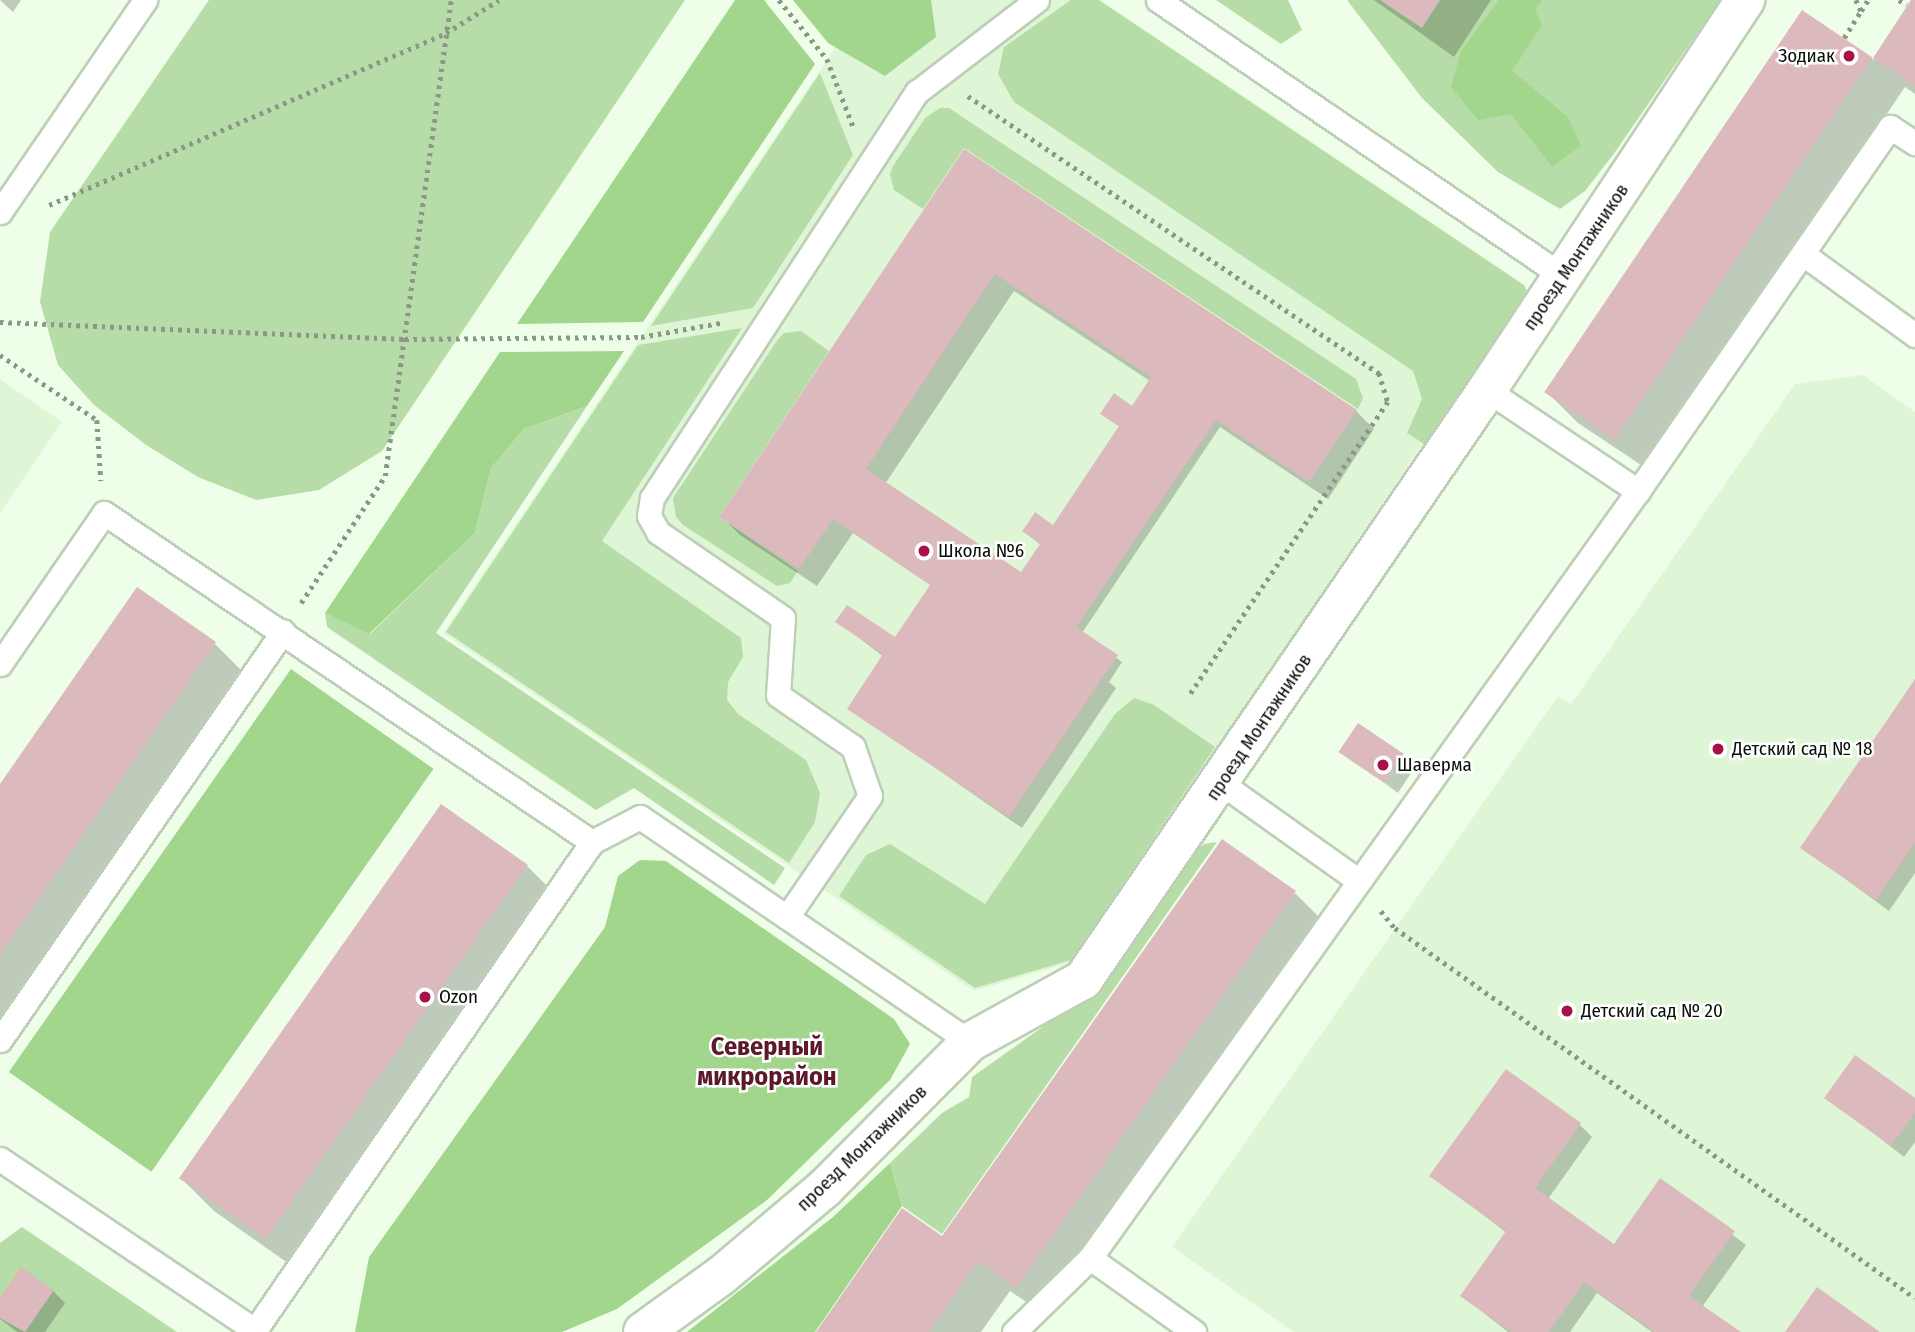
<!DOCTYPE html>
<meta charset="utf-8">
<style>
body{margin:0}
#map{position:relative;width:1915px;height:1332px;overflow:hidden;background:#effee9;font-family:"Fira Sans Condensed",sans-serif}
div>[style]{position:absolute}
.built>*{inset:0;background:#dff6d6}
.green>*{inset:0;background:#b6dda7}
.forest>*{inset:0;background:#a2d68d;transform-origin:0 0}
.shadow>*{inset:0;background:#0003}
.building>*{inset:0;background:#dbb9bd;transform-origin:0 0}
.path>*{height:4.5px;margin-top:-2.25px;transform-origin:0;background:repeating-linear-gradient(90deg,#8b9787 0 3.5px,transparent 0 8.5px)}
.roads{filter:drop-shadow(2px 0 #bdcfb6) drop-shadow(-2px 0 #bdcfb6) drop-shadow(0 2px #bdcfb6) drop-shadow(0 -2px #bdcfb6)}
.lane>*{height:23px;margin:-11.5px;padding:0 11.5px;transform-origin:11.5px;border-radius:11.5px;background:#fff}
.street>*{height:38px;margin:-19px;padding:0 19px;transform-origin:19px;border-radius:19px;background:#fff}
.dots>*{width:19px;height:19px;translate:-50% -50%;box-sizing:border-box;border:4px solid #fff;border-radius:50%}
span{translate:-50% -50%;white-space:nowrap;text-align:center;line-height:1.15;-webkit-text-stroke:5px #fff;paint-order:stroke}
.poi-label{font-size:19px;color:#0a1008}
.right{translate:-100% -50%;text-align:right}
.left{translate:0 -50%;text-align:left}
.street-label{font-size:19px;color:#0a1008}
.district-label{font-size:26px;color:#5d182a;font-weight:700}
</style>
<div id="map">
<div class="built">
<i style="clip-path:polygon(867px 0,1071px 0,1520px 300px,1072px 962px,974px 991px,443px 633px)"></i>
<i style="clip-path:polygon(1863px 375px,1915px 412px,1915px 1332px,1294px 1332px,1172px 1247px,1558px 696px,1571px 704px,1795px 384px)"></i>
<i style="clip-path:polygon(0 379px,62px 422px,0 513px)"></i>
</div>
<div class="green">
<i style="clip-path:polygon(209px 0,685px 0,382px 451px,319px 490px,256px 500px,198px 477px,146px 445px,94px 405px,58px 365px,40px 302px,50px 232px)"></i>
<i style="clip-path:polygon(1071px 0,1099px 0,1524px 285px,1533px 302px,1435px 451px,1407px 433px,1422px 399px,1413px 371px,1014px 102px,998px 74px,1004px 47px)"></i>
<i style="clip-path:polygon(1216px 0,1288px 0,1302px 30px,1281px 44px)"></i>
<i style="clip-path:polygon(1347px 0,1380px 0,1422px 28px,1440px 0,1720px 0,1613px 155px,1585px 191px,1560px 209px,1498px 172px,1422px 98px)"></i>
<i style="clip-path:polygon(820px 73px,853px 155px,753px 308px,651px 326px)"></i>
<i style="clip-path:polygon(940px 108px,949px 108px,1356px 379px,1363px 398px,1358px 409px,964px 148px,923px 209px,894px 190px,890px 174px,893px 166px,925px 118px)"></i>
<i style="clip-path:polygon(742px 328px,602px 541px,741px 638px,743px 657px,728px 682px,727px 700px,738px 714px,806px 760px,820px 793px,815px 822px,789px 863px,446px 632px,638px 345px)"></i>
<i style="clip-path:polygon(801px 331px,829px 351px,719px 517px,798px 571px,790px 583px,777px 586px,683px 525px,676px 517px,673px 498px,778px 339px,784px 333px)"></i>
<i style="clip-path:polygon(587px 406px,436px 633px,785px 868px,774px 885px,634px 788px,596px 810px,327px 627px,325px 613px,370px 634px,475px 533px,491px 468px,524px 429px)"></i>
<i style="clip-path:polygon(1134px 698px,1154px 705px,1215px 747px,1071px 960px,975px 988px,839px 896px,866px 855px,890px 844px,985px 904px,1115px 714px)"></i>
<i style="clip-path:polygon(1217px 842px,942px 1234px,902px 1206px,890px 1163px,942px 1113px,969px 1097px,972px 1077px,1085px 997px,1193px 853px,1204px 844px)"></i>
<i style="clip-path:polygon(22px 1227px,177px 1332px,0 1332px,0 1243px)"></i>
</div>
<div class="forest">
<i style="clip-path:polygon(735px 0,764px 0,815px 64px,643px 322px,517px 324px)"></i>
<i style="clip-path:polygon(793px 0,931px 0,936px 37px,885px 76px,828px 43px)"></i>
<i style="clip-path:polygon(1499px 0,1542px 0,1535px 10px,1542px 25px,1512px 71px,1568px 117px,1581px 146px,1552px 167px,1511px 114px,1478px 120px,1451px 87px,1461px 51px)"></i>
<i style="clip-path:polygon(624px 351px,587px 406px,524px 429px,491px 468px,475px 533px,369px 634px,325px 613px,500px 352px)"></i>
<i style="left:291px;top:669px;width:174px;height:492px;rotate:35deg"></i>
<i style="clip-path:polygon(640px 860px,666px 861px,894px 1019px,910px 1044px,890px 1080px,767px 1200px,617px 1309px,562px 1332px,355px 1332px,369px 1257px,605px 927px,618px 876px)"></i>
<i style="clip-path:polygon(890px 1163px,902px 1206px,815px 1332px,687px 1332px,833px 1217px)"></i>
</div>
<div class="shadow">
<i style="clip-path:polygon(0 0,21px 0,13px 12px)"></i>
<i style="clip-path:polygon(1374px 0,1491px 0,1454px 57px)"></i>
<i style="clip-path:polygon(1915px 0,1915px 94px,1905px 87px,1647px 469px,1578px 423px,1547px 392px,1803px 12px,1874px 60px)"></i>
<i style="clip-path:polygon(evenodd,964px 151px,1356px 411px,1374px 429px,1328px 499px,1220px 427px,1082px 633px,1122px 662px,1109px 682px,1116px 688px,1022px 828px,849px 708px,884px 657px,838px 622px,896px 640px,932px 586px,853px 533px,817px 586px,740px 535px,722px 517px,964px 151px,1014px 291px,1150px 381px,1132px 408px,1102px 414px,1120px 427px,1053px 527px,1024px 531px,1041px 545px,1022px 575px,885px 484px,1014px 291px)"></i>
<i style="clip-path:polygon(137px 589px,215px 644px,246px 675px,0 1031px,0 787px)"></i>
<i style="clip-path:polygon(1915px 683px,1915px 873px,1889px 911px,1802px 847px)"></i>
<i style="clip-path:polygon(1341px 751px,1403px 755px,1415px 767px,1398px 793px)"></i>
<i style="clip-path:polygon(441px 807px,527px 866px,558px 897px,299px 1271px,214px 1211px,183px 1180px)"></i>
<i style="clip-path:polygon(1295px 893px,1326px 924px,1048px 1317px,1010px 1291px,981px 1332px,819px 1332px,942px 1238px)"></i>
<i style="clip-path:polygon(1827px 1097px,1915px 1100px,1915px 1142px,1904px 1157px)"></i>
<i style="clip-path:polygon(1580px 1125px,1592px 1137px,1548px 1199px,1614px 1246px,1661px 1181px,1746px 1245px,1702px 1307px,1738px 1332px,1652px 1332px,1597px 1293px,1570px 1332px,1508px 1332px,1462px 1296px,1507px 1233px,1432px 1176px)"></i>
<i style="clip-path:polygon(53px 1291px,65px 1303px,45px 1332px,17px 1332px,0 1319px,0 1300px)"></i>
</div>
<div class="building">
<i style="clip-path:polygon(1381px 0,1440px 0,1422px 27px)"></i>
<i style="clip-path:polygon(1911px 0,1915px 0,1915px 86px,1873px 58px)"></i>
<i style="left:1802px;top:10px;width:85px;height:461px;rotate:34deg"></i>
<i style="clip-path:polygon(evenodd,964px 149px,1357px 410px,1309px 482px,1216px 420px,1076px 627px,1118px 655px,1009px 817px,847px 709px,883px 654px,835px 622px,847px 605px,895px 637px,930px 585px,833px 519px,799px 569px,719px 517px,964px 149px,995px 274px,1151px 377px,1132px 406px,1114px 393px,1100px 414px,1119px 426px,1053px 525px,1035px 512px,1028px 523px,1022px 531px,1040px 544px,1021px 572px,866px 469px,995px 274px)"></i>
<i style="clip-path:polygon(137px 587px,216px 642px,0 955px,0 784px)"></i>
<i style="clip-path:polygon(1915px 679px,1915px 843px,1876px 900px,1800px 848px)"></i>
<i style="left:1358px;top:723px;width:55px;height:35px;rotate:34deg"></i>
<i style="left:441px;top:804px;width:106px;height:457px;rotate:35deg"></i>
<i style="clip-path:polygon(1222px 839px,1296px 891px,1016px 1288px,978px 1261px,929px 1332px,816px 1332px,902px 1208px,942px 1236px)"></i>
<i style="clip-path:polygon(1855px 1055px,1915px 1098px,1915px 1113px,1891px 1146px,1824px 1098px)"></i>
<i style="clip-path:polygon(1506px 1069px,1581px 1123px,1535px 1188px,1614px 1244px,1660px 1178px,1735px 1231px,1689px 1296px,1741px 1332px,1654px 1332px,1584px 1282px,1549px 1332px,1511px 1332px,1460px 1296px,1506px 1231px,1429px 1176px)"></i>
<i style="clip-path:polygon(21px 1267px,54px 1290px,25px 1332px,0 1318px,0 1297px)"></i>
<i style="clip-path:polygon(1817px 1287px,1880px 1332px,1785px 1332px)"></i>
</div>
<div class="path">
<i style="left:779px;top:0;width:76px;rotate:50.9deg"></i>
<i style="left:827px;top:59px;width:72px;rotate:68.8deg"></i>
<i style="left:1856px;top:0;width:12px;rotate:66deg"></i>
<i style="left:1861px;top:11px;width:13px;rotate:-58deg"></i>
<i style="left:1899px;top:0;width:9px;rotate:32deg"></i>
<i style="left:1844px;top:38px;width:32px;rotate:-58deg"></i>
<i style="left:968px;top:96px;width:496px;rotate:34deg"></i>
<i style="left:1379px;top:373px;width:30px;rotate:73deg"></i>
<i style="left:1388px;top:402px;width:355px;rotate:124.1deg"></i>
<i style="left:49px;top:205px;width:433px;rotate:-23.4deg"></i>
<i style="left:446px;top:33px;width:62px;rotate:-31.9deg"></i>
<i style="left:0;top:322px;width:405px;rotate:2.4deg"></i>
<i style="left:405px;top:339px;width:236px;rotate:-0.5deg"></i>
<i style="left:641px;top:337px;width:85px;rotate:-10.1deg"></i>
<i style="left:0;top:355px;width:117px;rotate:33.8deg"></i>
<i style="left:97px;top:420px;width:61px;rotate:86.2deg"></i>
<i style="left:301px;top:603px;width:152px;rotate:-56.5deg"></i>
<i style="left:385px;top:476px;width:481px;rotate:-82.1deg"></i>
<i style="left:1381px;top:911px;width:22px;rotate:51deg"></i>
<i style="left:1395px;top:928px;width:638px;rotate:35.43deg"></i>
</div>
<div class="roads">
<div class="lane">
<i style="left:1158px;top:0;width:491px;rotate:34.3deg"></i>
<i style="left:0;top:212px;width:257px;rotate:-55.6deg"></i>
<i style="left:1803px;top:254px;width:138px;rotate:35.9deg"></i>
<i style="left:1487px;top:390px;width:182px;rotate:33.8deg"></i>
<i style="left:0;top:664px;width:183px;rotate:-55.4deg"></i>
<i style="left:104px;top:513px;width:589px;rotate:33.99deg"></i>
<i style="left:592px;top:842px;width:54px;rotate:-27.5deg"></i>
<i style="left:640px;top:817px;width:399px;rotate:34.3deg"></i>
<i style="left:1221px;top:783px;width:169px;rotate:35.4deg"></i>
<i style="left:787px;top:917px;width:147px;rotate:-55.6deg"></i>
<i style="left:870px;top:796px;width:52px;rotate:-109.1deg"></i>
<i style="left:853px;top:747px;width:91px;rotate:-145.3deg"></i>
<i style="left:778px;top:695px;width:77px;rotate:-86.3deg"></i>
<i style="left:783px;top:618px;width:152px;rotate:-145.5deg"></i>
<i style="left:658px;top:532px;width:18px;rotate:-119deg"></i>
<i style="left:649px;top:516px;width:18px;rotate:-81deg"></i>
<i style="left:652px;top:498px;width:485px;rotate:-56.9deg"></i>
<i style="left:917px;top:92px;width:151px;rotate:-37.5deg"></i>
<i style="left:0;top:1040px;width:497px;rotate:-55.3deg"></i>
<i style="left:0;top:1159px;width:310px;rotate:33.9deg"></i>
<i style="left:1090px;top:1258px;width:943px;rotate:-54.46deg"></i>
<i style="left:1638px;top:491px;width:443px;rotate:-55.3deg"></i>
<i style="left:1890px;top:127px;width:30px;rotate:33deg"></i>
<i style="left:255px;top:1330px;width:593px;rotate:-55.37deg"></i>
<i style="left:1014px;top:1332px;width:106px;rotate:-44.2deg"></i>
<i style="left:1090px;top:1258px;width:128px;rotate:35.4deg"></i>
</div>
<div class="street">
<i style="left:643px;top:1332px;width:97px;rotate:-35.8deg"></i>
<i style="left:722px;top:1275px;width:135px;rotate:-40.2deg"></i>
<i style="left:825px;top:1188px;width:206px;rotate:-45.2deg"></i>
<i style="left:970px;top:1042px;width:129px;rotate:-28.8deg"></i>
<i style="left:1083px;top:980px;width:715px;rotate:-55.6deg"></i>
<i style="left:1487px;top:390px;width:468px;rotate:-56.5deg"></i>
</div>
</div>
<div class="dots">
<i style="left:1849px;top:56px;background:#a71146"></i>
<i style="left:924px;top:551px;background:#a71146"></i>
<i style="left:1718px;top:749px;background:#a71146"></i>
<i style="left:1383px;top:765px;background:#a71146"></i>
<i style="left:425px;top:997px;background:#a71146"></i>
<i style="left:1567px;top:1011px;background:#a71146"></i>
</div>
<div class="poi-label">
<span class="right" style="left:1835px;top:56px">Зодиак</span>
<span class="left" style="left:938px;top:551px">Школа №6</span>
<span class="left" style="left:1732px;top:749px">Детский сад № 18</span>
<span class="left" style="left:1397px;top:765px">Шаверма</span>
<span class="left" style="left:439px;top:997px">Ozon</span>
<span class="left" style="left:1581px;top:1011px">Детский сад № 20</span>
</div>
<div class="street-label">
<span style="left:1576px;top:257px;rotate:-56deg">проезд Монтажников</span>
<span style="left:1259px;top:727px;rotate:-56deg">проезд Монтажников</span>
<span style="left:862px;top:1148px;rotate:-44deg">проезд Монтажников</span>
</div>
<div class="district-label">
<span style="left:767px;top:1062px">Северный<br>микрорайон</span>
</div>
</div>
